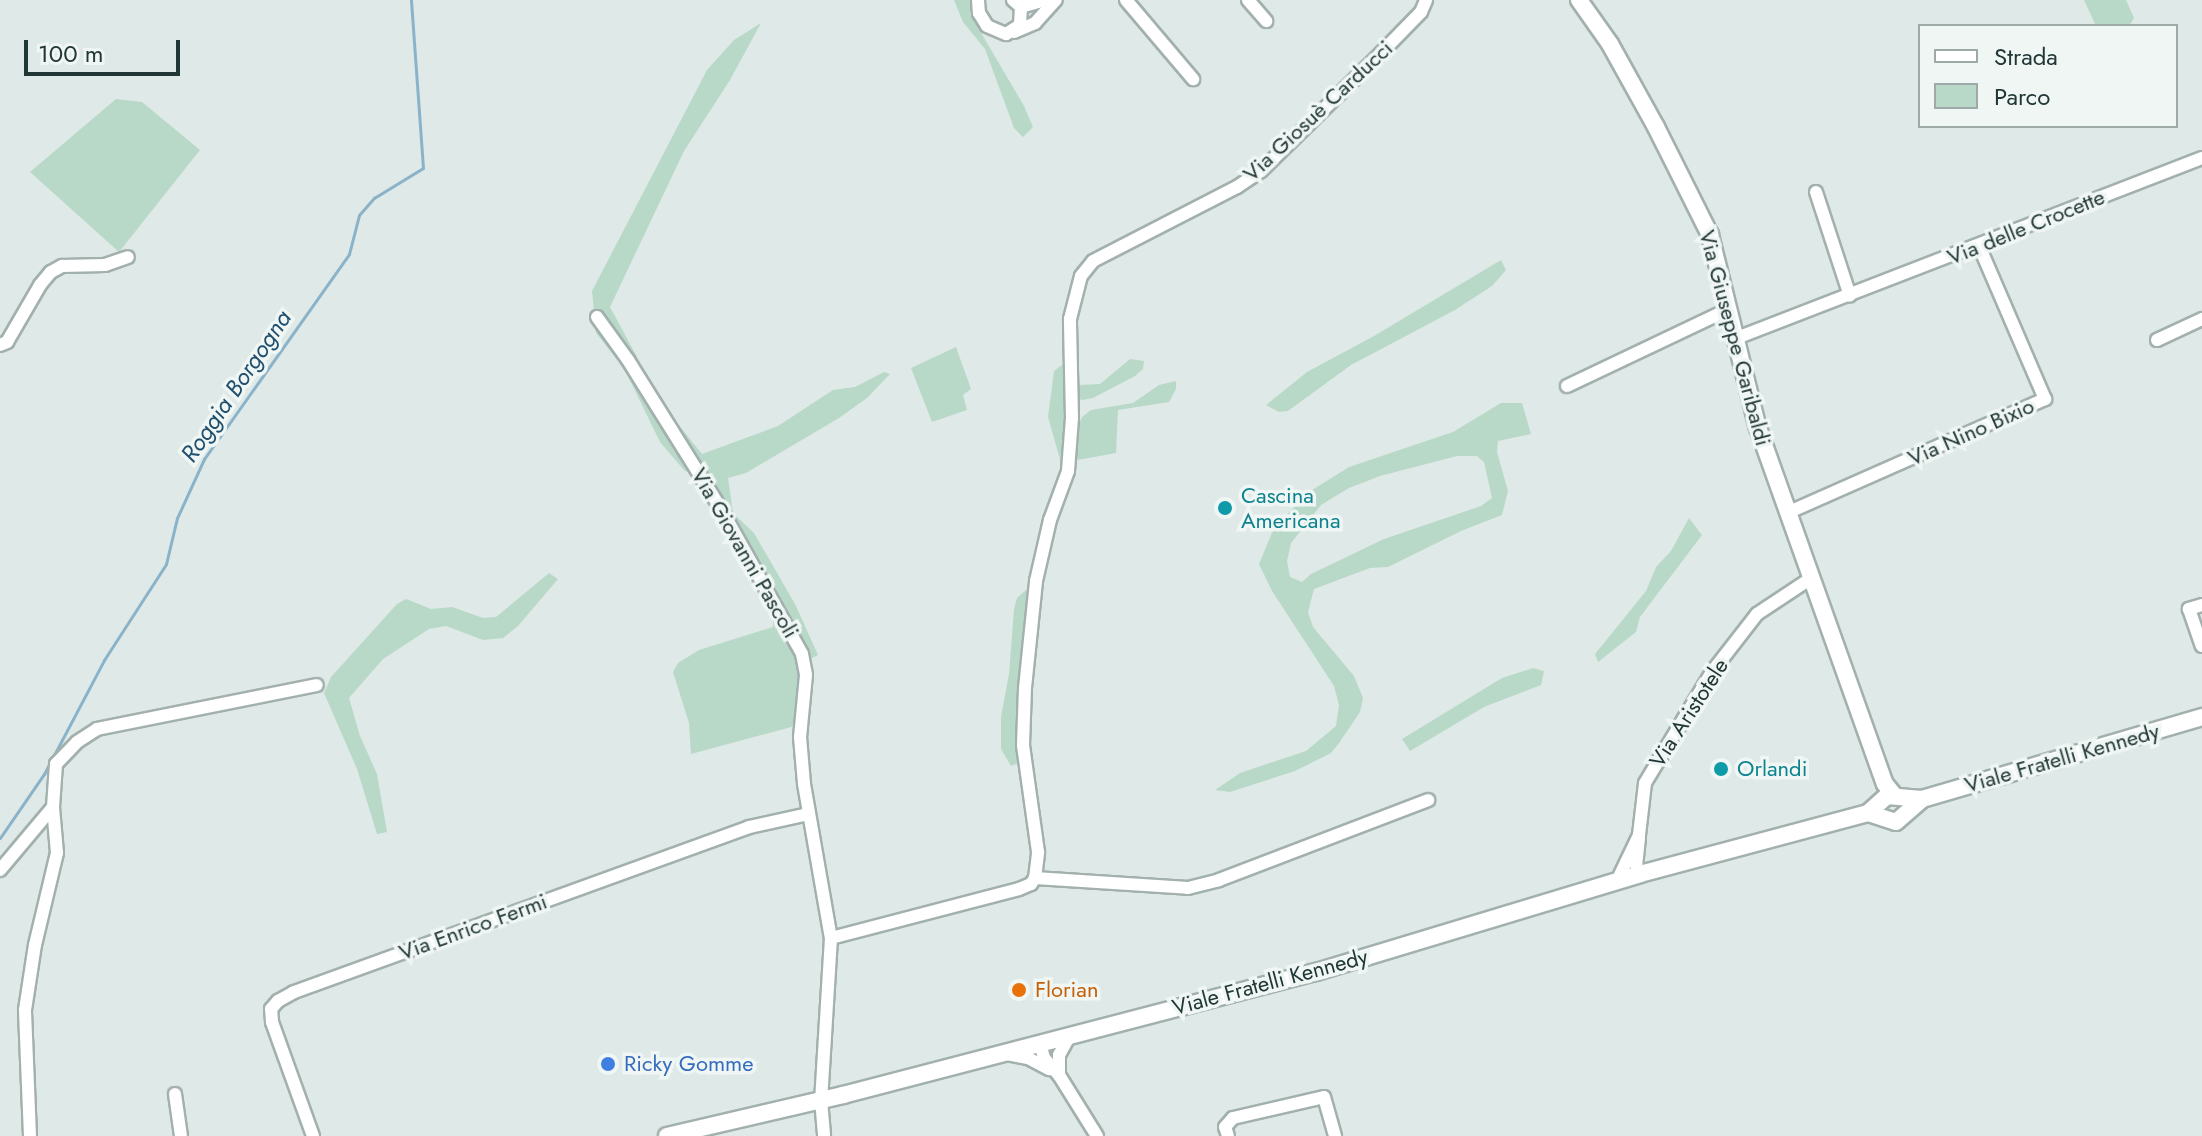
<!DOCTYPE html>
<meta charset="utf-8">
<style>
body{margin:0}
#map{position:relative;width:2202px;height:1136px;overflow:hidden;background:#dfe9e7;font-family:Jost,sans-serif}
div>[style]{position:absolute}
.green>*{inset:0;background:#b9d9c8}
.stream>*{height:3px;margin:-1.5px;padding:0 1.5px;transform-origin:1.5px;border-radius:1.5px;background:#8ab3ca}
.roads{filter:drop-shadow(2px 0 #a2b0ae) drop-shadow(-2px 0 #a2b0ae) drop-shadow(0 2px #a2b0ae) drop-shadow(0 -2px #a2b0ae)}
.minor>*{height:12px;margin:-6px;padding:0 6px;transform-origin:6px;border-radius:6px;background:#fff}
.tertiary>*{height:16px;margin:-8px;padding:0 8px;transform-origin:8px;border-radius:8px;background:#fff}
.dots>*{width:22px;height:22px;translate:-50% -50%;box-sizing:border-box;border:4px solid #eff6f4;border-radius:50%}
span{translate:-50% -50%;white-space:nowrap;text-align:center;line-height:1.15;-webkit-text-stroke:7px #eff6f4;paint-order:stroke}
.street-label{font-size:22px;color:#213736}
.culture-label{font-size:22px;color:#0d838f}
.left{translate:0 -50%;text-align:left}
.food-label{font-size:22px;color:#c56008}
.shop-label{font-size:22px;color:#366cbe}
.water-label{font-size:24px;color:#21506e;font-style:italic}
.legend{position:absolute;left:1918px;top:24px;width:260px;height:104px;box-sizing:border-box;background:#eff6f4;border:2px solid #9daaa8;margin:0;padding:10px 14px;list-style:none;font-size:24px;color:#213736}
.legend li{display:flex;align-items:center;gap:16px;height:40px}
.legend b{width:40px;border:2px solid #9daaa8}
.scale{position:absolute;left:24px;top:40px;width:156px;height:36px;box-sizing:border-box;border:4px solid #213736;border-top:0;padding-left:10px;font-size:24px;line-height:28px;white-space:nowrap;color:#213736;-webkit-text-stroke:6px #eff6f4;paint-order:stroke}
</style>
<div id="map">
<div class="green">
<i style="clip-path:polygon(954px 0,973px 0,970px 14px,1024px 106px,1033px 127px,1023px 137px,1014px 128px,985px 49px,963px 22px)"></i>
<i style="clip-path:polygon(2084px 0,2126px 0,2134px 18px,2129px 26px,2096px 26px)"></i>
<i style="clip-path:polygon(761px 23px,730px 80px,684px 151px,610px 307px,664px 407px,702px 454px,778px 426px,833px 390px,855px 387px,884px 372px,890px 374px,867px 398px,839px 418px,746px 473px,728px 478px,733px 513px,754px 533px,795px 604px,818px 655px,800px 664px,802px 695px,795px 726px,691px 754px,689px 723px,673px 672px,678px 663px,699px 650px,773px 627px,773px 617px,712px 483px,684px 470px,660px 442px,624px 368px,596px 333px,592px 291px,707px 70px,734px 40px)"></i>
<i style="clip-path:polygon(116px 99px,142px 102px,200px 150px,119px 252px,30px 172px)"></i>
<i style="clip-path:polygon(1501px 260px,1506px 270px,1492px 286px,1455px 310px,1351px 365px,1288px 411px,1279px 412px,1266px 405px,1307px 372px,1374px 336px)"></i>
<i style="clip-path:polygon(956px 347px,971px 389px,963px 395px,967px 410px,932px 422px,911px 368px)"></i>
<i style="clip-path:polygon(1130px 359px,1144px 361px,1143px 369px,1135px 376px,1093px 398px,1082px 400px,1066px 395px,1067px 434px,1075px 432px,1082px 417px,1091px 410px,1133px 403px,1159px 385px,1176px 381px,1176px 389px,1169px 402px,1118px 410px,1116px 453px,1061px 463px,1048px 417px,1054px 371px,1063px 364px,1067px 375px,1079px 385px,1100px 384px)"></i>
<i style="clip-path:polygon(evenodd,1501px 403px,1522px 403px,1531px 434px,1498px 441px,1497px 452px,1508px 491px,1502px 515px,1461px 531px,1388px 567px,1370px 568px,1314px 589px,1308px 612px,1313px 627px,1354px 676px,1363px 698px,1360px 712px,1339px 743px,1331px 753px,1295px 771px,1230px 792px,1215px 790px,1240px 773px,1306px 751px,1336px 726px,1339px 705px,1334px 686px,1272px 591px,1259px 564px,1274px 528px,1309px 492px,1349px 467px,1453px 432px,1501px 403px,1457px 456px,1477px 456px,1484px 462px,1492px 498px,1481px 506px,1384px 539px,1311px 574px,1302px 582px,1290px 577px,1287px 561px,1291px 543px,1321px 505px,1349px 488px,1380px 476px,1457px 456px)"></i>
<i style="clip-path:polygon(1689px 518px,1702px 535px,1640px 617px,1636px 632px,1598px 662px,1595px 654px,1646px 591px,1656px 567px,1671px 551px)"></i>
<i style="clip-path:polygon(549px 573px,558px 579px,518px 626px,503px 638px,483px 640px,446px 626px,429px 629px,383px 659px,349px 698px,360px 736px,377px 774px,387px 832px,377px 834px,357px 769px,324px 693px,331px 677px,397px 604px,406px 599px,431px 609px,452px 607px,483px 618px,496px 617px)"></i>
<i style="clip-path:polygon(1028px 588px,1018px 763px,1011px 766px,1001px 749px,1001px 717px,1009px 674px,1014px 609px,1017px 598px)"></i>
<i style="clip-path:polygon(1533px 668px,1544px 671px,1541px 685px,1484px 707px,1410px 751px,1402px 739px,1502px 678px)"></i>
</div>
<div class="stream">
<i style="left:0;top:838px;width:78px;rotate:-55.5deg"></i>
<i style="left:44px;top:774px;width:129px;rotate:-62.2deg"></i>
<i style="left:104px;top:660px;width:114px;rotate:-57.1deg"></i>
<i style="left:166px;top:564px;width:47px;rotate:-76.6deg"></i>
<i style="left:177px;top:518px;width:65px;rotate:-65.4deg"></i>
<i style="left:204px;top:459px;width:251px;rotate:-54.7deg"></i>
<i style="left:349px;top:254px;width:40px;rotate:-75.6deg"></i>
<i style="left:359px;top:215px;width:23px;rotate:-49deg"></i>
<i style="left:374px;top:198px;width:57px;rotate:-31.5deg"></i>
<i style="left:423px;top:168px;width:168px;rotate:-94.1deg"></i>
</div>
<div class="roads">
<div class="minor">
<i style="left:978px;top:0;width:13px;rotate:86deg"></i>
<i style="left:979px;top:13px;width:15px;rotate:58deg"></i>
<i style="left:987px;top:26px;width:21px;rotate:23deg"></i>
<i style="left:1006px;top:34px;width:17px;rotate:-33deg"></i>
<i style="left:1020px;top:25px;width:18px;rotate:-87deg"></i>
<i style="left:1013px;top:0;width:11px;rotate:41deg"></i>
<i style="left:1021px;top:7px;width:26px;rotate:-16deg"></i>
<i style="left:1126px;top:0;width:104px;rotate:49.7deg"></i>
<i style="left:1248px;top:0;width:28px;rotate:49deg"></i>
<i style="left:1014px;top:32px;width:23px;rotate:-23deg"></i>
<i style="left:1035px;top:23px;width:31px;rotate:-48deg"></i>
<i style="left:1816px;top:192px;width:109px;rotate:71.9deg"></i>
<i style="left:597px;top:317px;width:53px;rotate:54.2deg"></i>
<i style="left:628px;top:360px;width:173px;rotate:58deg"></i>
<i style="left:720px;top:507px;width:168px;rotate:60.8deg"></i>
<i style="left:802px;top:654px;width:21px;rotate:79deg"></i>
<i style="left:806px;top:675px;width:62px;rotate:95.5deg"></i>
<i style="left:800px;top:737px;width:47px;rotate:85.1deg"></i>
<i style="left:804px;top:784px;width:156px;rotate:80.1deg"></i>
<i style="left:831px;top:938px;width:162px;rotate:93.5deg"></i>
<i style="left:821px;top:1100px;width:36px;rotate:85deg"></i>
<i style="left:1734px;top:339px;width:502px;rotate:-21.14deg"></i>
<i style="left:2157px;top:340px;width:50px;rotate:-25deg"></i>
<i style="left:0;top:345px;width:8px;rotate:-23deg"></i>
<i style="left:7px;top:342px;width:66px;rotate:-59.9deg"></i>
<i style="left:40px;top:285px;width:17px;rotate:-50deg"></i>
<i style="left:51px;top:272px;width:13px;rotate:-29deg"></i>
<i style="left:62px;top:266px;width:43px;rotate:-1.3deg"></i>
<i style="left:105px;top:265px;width:24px;rotate:-19deg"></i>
<i style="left:1567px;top:386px;width:177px;rotate:-25.4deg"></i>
<i style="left:1789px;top:512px;width:280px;rotate:-23.8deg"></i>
<i style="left:2045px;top:399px;width:167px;rotate:-113.3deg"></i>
<i style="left:2202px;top:605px;width:14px;rotate:163deg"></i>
<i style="left:2189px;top:609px;width:39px;rotate:71deg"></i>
<i style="left:1639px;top:838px;width:27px;rotate:96deg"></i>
<i style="left:1636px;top:865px;width:10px;rotate:66deg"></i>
<i style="left:0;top:870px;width:82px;rotate:-49.9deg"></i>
<i style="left:1035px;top:878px;width:153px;rotate:3.7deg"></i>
<i style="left:1188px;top:888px;width:32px;rotate:-14deg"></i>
<i style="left:1219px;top:880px;width:224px;rotate:-20.9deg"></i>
<i style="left:1617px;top:881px;width:51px;rotate:-64.4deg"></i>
<i style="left:1639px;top:835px;width:52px;rotate:-83.4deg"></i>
<i style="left:1645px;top:783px;width:130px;rotate:-58.9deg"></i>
<i style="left:1712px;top:672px;width:73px;rotate:-52.2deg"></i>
<i style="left:1757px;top:614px;width:67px;rotate:-33.5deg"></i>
<i style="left:831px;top:938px;width:194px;rotate:-14.6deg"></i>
<i style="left:1019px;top:889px;width:13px;rotate:-23deg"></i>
<i style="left:1031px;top:884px;width:7px;rotate:-56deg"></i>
<i style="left:1035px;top:878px;width:26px;rotate:-83deg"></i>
<i style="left:1038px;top:852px;width:108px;rotate:-98deg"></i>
<i style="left:1023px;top:745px;width:57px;rotate:-88deg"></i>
<i style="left:1025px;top:688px;width:108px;rotate:-84.1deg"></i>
<i style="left:1036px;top:581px;width:63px;rotate:-77.1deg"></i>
<i style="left:1050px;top:520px;width:52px;rotate:-69.8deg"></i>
<i style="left:1068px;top:471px;width:53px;rotate:-85.7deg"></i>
<i style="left:1072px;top:418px;width:99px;rotate:-91.2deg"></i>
<i style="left:1070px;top:319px;width:44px;rotate:-75.7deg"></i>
<i style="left:1081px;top:276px;width:19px;rotate:-51deg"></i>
<i style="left:1093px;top:261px;width:162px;rotate:-27.2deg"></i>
<i style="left:1237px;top:187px;width:29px;rotate:-34deg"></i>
<i style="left:1261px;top:171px;width:168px;rotate:-44.5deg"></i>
<i style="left:1381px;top:53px;width:57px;rotate:-45.7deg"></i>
<i style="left:1421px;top:12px;width:13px;rotate:-67deg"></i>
<i style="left:1040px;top:1043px;width:16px;rotate:75deg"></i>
<i style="left:1044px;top:1058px;width:23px;rotate:49deg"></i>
<i style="left:1059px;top:1075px;width:72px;rotate:58.1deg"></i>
<i style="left:1007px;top:1054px;width:21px;rotate:11deg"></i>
<i style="left:1028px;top:1058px;width:24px;rotate:28deg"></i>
<i style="left:1059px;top:1075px;width:20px;rotate:-90deg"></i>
<i style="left:1059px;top:1055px;width:23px;rotate:-61deg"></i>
<i style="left:175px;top:1094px;width:42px;rotate:81.9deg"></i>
<i style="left:30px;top:1136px;width:126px;rotate:-92.3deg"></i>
<i style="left:25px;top:1010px;width:66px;rotate:-81.3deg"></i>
<i style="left:35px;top:945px;width:95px;rotate:-76.6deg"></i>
<i style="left:57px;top:853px;width:46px;rotate:-95deg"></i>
<i style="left:53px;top:807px;width:43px;rotate:-86deg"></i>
<i style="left:56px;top:764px;width:30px;rotate:-46deg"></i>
<i style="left:77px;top:742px;width:24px;rotate:-33deg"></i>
<i style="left:97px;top:729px;width:224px;rotate:-11.3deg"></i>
<i style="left:313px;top:1136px;width:121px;rotate:-109.8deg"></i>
<i style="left:272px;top:1022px;width:13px;rotate:-94deg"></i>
<i style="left:271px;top:1009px;width:11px;rotate:-49deg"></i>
<i style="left:278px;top:1001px;width:18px;rotate:-29deg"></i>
<i style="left:294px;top:992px;width:484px;rotate:-19.9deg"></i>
<i style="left:749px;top:827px;width:60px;rotate:-12.4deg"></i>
<i style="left:1228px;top:1136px;width:9px;rotate:-108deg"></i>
<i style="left:1225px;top:1127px;width:12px;rotate:-48deg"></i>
<i style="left:1233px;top:1118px;width:93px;rotate:-13deg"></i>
<i style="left:1324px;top:1097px;width:41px;rotate:74.2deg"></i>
</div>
<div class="tertiary">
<i style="left:1579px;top:0;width:54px;rotate:54.8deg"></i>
<i style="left:1610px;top:44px;width:95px;rotate:61deg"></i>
<i style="left:1656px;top:127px;width:121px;rotate:63.4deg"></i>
<i style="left:1710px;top:235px;width:196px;rotate:76.1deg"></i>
<i style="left:1757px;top:425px;width:381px;rotate:70.4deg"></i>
<i style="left:1885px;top:784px;width:14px;rotate:51deg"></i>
<i style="left:1868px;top:813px;width:29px;rotate:18deg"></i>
<i style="left:1896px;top:822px;width:35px;rotate:-41deg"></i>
<i style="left:667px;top:1136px;width:181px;rotate:-13.1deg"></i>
<i style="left:843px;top:1095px;width:489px;rotate:-14.6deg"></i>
<i style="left:1316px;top:972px;width:338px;rotate:-16.8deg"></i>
<i style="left:1640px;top:874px;width:236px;rotate:-15deg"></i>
<i style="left:1868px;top:813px;width:25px;rotate:-42deg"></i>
<i style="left:1887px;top:796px;width:35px;rotate:5deg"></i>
<i style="left:1922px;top:799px;width:292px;rotate:-16.3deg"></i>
</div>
</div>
<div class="dots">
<i style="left:1225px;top:508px;background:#0f9aa8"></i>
<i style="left:1721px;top:769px;background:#0f9aa8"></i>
<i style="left:1019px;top:990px;background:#e8710a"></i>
<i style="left:608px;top:1064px;background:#3f7fe0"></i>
</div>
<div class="street-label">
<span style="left:1318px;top:111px;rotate:-43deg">Via Giosuè Carducci</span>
<span style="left:2026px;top:227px;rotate:-22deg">Via delle Crocette</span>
<span style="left:1735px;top:338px;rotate:75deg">Via Giuseppe Garibaldi</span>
<span style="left:1971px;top:432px;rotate:-24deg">Via Nino Bixio</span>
<span style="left:745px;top:553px;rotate:60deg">Via Giovanni Pascoli</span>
<span style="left:1689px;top:713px;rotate:-57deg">Via Aristotele</span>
<span style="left:2062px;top:758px;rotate:-16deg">Viale Fratelli Kennedy</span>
<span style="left:473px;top:927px;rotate:-20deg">Via Enrico Fermi</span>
<span style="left:1270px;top:982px;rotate:-15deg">Viale Fratelli Kennedy</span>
</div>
<div class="culture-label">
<span class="left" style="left:1241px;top:508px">Cascina<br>Americana</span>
<span class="left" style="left:1737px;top:769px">Orlandi</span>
</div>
<div class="food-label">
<span class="left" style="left:1035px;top:990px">Florian</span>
</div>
<div class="shop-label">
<span class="left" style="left:624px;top:1064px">Ricky Gomme</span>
</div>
<div class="water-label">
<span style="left:236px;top:386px;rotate:-56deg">Roggia Borgogna</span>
</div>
<ul class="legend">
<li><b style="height:10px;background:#fff"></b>Strada</li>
<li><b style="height:22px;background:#b9d9c8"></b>Parco</li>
</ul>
<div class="scale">100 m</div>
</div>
